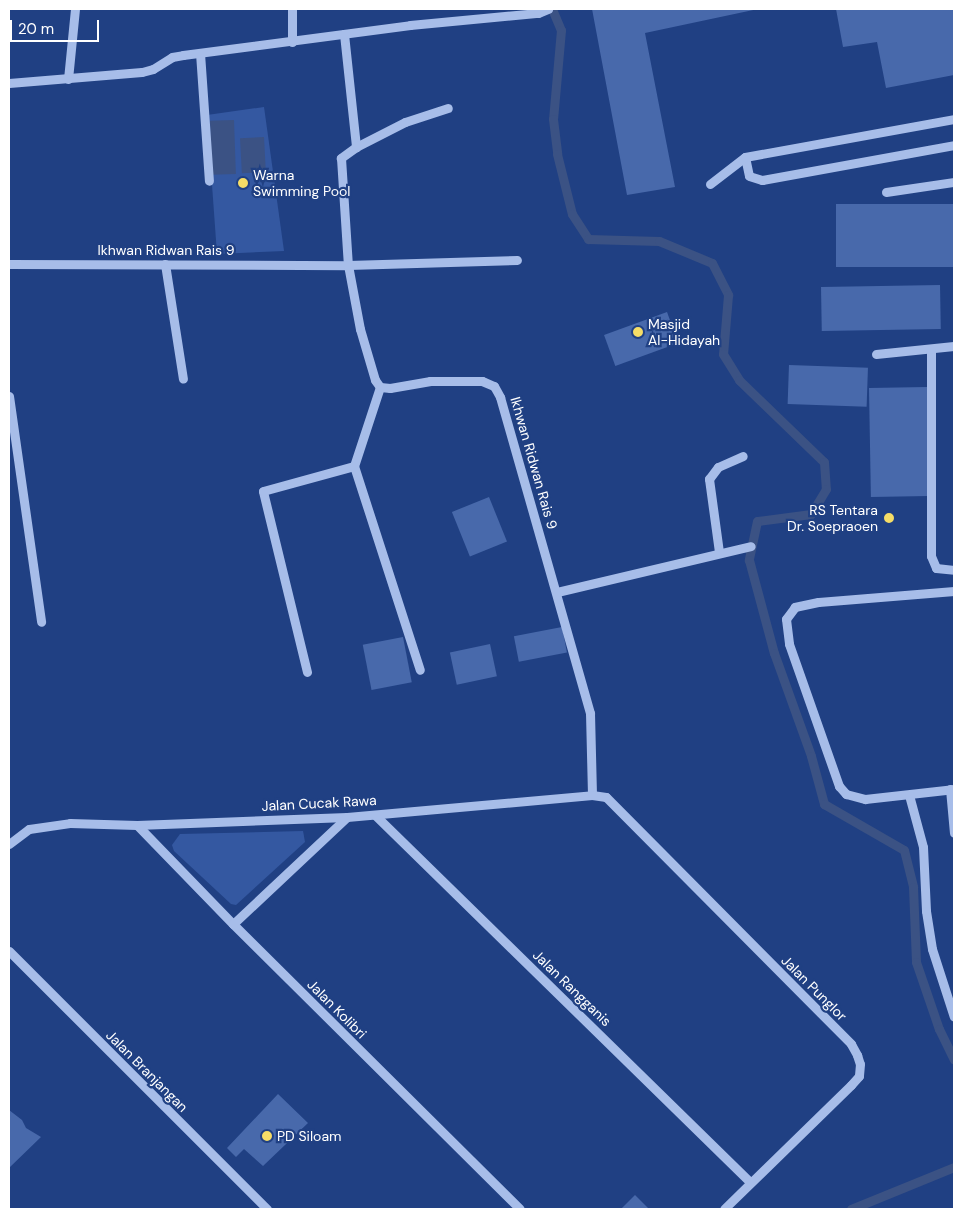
<!DOCTYPE html>
<style>
body{margin:0}
#map{position:relative;width:963px;height:1218px;overflow:hidden;background:#204083;font-family:"DM Sans",sans-serif}
div>[style]{position:absolute}
.green>*{inset:0;background:#3458a1}
.water>*{inset:0;background:#3b5284;transform-origin:0 0}
.stream>*{height:9px;margin:-4.5px;padding:0 4.5px;transform-origin:4.5px;border-radius:4.5px;background:#3b5284}
.building>*{inset:0;background:#4869ab;transform-origin:0 0}
.minor>*{height:9px;margin:-4.5px;padding:0 4.5px;transform-origin:4.5px;border-radius:4.5px;background:#a7bde9}
.dots>*{width:14px;height:14px;translate:-50% -50%;box-sizing:border-box;border:2px solid #204083;border-radius:50%}
span{translate:-50% -50%;white-space:nowrap;text-align:center;line-height:1.15;-webkit-text-stroke:4.5px #204083;paint-order:stroke}
.poi-label{font-size:14px;color:#fff}
.left{translate:0 -50%;text-align:left}
.right{translate:-100% -50%;text-align:right}
.street-label{font-size:14px;color:#fff}
.frame{position:absolute;inset:0;border:10px solid #fff;pointer-events:none}
.scale{position:absolute;left:10px;top:20px;width:89px;height:22px;box-sizing:border-box;border:2px solid #fff;border-top:0;padding-left:6px;font-size:15px;line-height:18px;white-space:nowrap;color:#fff;-webkit-text-stroke:4px #204083;paint-order:stroke}
</style>
<div id="map">
<div class="green">
<i style="clip-path:polygon(264px 107px,284px 251px,217px 254px,207px 115px)"></i>
<i style="clip-path:polygon(303px 831px,305px 842px,236px 905px,231px 904px,174px 851px,172px 845px,180px 834px)"></i>
</div>
<div class="water">
<i style="left:234px;top:120px;width:54px;height:24px;rotate:88deg"></i>
<i style="left:264px;top:137px;width:35px;height:24px;rotate:87deg"></i>
</div>
<div class="stream">
<i style="left:552px;top:9px;width:23px;rotate:67deg"></i>
<i style="left:561px;top:30px;width:89px;rotate:95.1deg"></i>
<i style="left:553px;top:119px;width:35px;rotate:83deg"></i>
<i style="left:557px;top:154px;width:62px;rotate:76deg"></i>
<i style="left:572px;top:214px;width:30px;rotate:57deg"></i>
<i style="left:588px;top:239px;width:71px;rotate:1.6deg"></i>
<i style="left:659px;top:241px;width:57px;rotate:22.5deg"></i>
<i style="left:712px;top:263px;width:36px;rotate:63deg"></i>
<i style="left:728px;top:295px;width:59px;rotate:94.8deg"></i>
<i style="left:723px;top:354px;width:31px;rotate:58deg"></i>
<i style="left:739px;top:380px;width:118px;rotate:44deg"></i>
<i style="left:824px;top:462px;width:27px;rotate:86deg"></i>
<i style="left:826px;top:489px;width:29px;rotate:121deg"></i>
<i style="left:811px;top:514px;width:54px;rotate:172.6deg"></i>
<i style="left:757px;top:521px;width:40px;rotate:102deg"></i>
<i style="left:749px;top:560px;width:96px;rotate:75deg"></i>
<i style="left:774px;top:653px;width:109px;rotate:70.2deg"></i>
<i style="left:811px;top:756px;width:50px;rotate:74.8deg"></i>
<i style="left:824px;top:804px;width:92px;rotate:29.9deg"></i>
<i style="left:904px;top:850px;width:38px;rotate:76deg"></i>
<i style="left:913px;top:887px;width:75px;rotate:87.7deg"></i>
<i style="left:916px;top:962px;width:71px;rotate:71.1deg"></i>
<i style="left:939px;top:1029px;width:34px;rotate:64deg"></i>
<i style="left:851px;top:1209px;width:111px;rotate:-22.2deg"></i>
</div>
<div class="building">
<i style="clip-path:polygon(592px 9px,758px 9px,645px 33px,675px 187px,627px 195px)"></i>
<i style="clip-path:polygon(836px 9px,954px 9px,954px 75px,886px 88px,877px 42px,843px 47px)"></i>
<i style="left:954px;top:204px;width:63px;height:118px;rotate:90deg"></i>
<i style="left:940px;top:285px;width:44px;height:119px;rotate:89deg"></i>
<i style="left:667px;top:312px;width:33px;height:67px;rotate:70deg"></i>
<i style="left:789px;top:365px;width:79px;height:39px;rotate:2deg"></i>
<i style="left:927px;top:387px;width:109px;height:58px;rotate:89deg"></i>
<i style="left:489px;top:497px;width:48px;height:40px;rotate:68deg"></i>
<i style="left:562px;top:627px;width:26px;height:49px;rotate:79deg"></i>
<i style="left:403px;top:637px;width:46px;height:41px;rotate:79deg"></i>
<i style="left:490px;top:644px;width:33px;height:41px;rotate:78deg"></i>
<i style="clip-path:polygon(278px 1094px,308px 1123px,263px 1166px,244px 1149px,236px 1157px,227px 1148px)"></i>
<i style="clip-path:polygon(9px 1110px,22px 1120px,26px 1128px,41px 1137px,9px 1168px)"></i>
<i style="clip-path:polygon(635px 1195px,649px 1209px,621px 1209px)"></i>
</div>
<div class="minor">
<i style="left:292px;top:9px;width:33px;rotate:90deg"></i>
<i style="left:344px;top:34px;width:114px;rotate:83.9deg"></i>
<i style="left:356px;top:147px;width:19px;rotate:144deg"></i>
<i style="left:341px;top:158px;width:107px;rotate:86.3deg"></i>
<i style="left:348px;top:265px;width:169px;rotate:-1.7deg"></i>
<i style="left:200px;top:53px;width:128px;rotate:86deg"></i>
<i style="left:68px;top:79px;width:70px;rotate:-84.3deg"></i>
<i style="left:9px;top:83px;width:133px;rotate:-4.7deg"></i>
<i style="left:142px;top:72px;width:11px;rotate:-15deg"></i>
<i style="left:153px;top:69px;width:22px;rotate:-32deg"></i>
<i style="left:172px;top:57px;width:11px;rotate:-10deg"></i>
<i style="left:183px;top:55px;width:229px;rotate:-7.5deg"></i>
<i style="left:410px;top:25px;width:129px;rotate:-5.4deg"></i>
<i style="left:538px;top:13px;width:11px;rotate:-22deg"></i>
<i style="left:356px;top:147px;width:55px;rotate:-27deg"></i>
<i style="left:405px;top:122px;width:45px;rotate:-18deg"></i>
<i style="left:745px;top:157px;width:19px;rotate:78deg"></i>
<i style="left:749px;top:176px;width:14px;rotate:17deg"></i>
<i style="left:762px;top:180px;width:195px;rotate:-10.3deg"></i>
<i style="left:710px;top:184px;width:44px;rotate:-37.6deg"></i>
<i style="left:745px;top:157px;width:212px;rotate:-10.3deg"></i>
<i style="left:886px;top:192px;width:69px;rotate:-8.4deg"></i>
<i style="left:9px;top:264px;width:339px;rotate:0.2deg"></i>
<i style="left:348px;top:265px;width:65px;rotate:79.4deg"></i>
<i style="left:360px;top:329px;width:53px;rotate:73.6deg"></i>
<i style="left:375px;top:380px;width:9px;rotate:54deg"></i>
<i style="left:380px;top:387px;width:10px;rotate:6deg"></i>
<i style="left:390px;top:388px;width:41px;rotate:-9.9deg"></i>
<i style="left:430px;top:381px;width:52px"></i>
<i style="left:482px;top:381px;width:13px;rotate:23deg"></i>
<i style="left:494px;top:386px;width:13px;rotate:61deg"></i>
<i style="left:500px;top:397px;width:329px;rotate:74.1deg"></i>
<i style="left:590px;top:713px;width:82px;rotate:88.6deg"></i>
<i style="left:165px;top:264px;width:116px;rotate:81.1deg"></i>
<i style="left:931px;top:349px;width:207px;rotate:90deg"></i>
<i style="left:931px;top:556px;width:13px;rotate:67deg"></i>
<i style="left:936px;top:568px;width:18px;rotate:6deg"></i>
<i style="left:876px;top:354px;width:78px;rotate:-5.9deg"></i>
<i style="left:9px;top:396px;width:228px;rotate:81.9deg"></i>
<i style="left:354px;top:466px;width:214px;rotate:72.1deg"></i>
<i style="left:719px;top:552px;width:74px;rotate:-97.8deg"></i>
<i style="left:709px;top:479px;width:15px;rotate:-53deg"></i>
<i style="left:718px;top:467px;width:27px;rotate:-24deg"></i>
<i style="left:954px;top:591px;width:136px;rotate:175.4deg"></i>
<i style="left:818px;top:602px;width:24px;rotate:168deg"></i>
<i style="left:795px;top:607px;width:15px;rotate:127deg"></i>
<i style="left:786px;top:619px;width:25px;rotate:83deg"></i>
<i style="left:789px;top:644px;width:151px;rotate:70.6deg"></i>
<i style="left:839px;top:786px;width:11px;rotate:49deg"></i>
<i style="left:846px;top:794px;width:20px;rotate:15deg"></i>
<i style="left:865px;top:799px;width:90px;rotate:-6.4deg"></i>
<i style="left:557px;top:592px;width:199px;rotate:-13.3deg"></i>
<i style="left:307px;top:672px;width:186px;rotate:-103.7deg"></i>
<i style="left:263px;top:491px;width:94px;rotate:-15.4deg"></i>
<i style="left:354px;top:466px;width:83px;rotate:-71.8deg"></i>
<i style="left:950px;top:789px;width:44px;rotate:84.8deg"></i>
<i style="left:909px;top:795px;width:54px;rotate:74.9deg"></i>
<i style="left:923px;top:847px;width:64px;rotate:87.3deg"></i>
<i style="left:926px;top:911px;width:38px;rotate:81deg"></i>
<i style="left:932px;top:949px;width:71px;rotate:72.1deg"></i>
<i style="left:375px;top:815px;width:525px;rotate:44.38deg"></i>
<i style="left:137px;top:825px;width:138px;rotate:45.9deg"></i>
<i style="left:233px;top:924px;width:404px;rotate:44.8deg"></i>
<i style="left:9px;top:844px;width:25px;rotate:-37deg"></i>
<i style="left:29px;top:829px;width:41px;rotate:-8.3deg"></i>
<i style="left:70px;top:823px;width:67px;rotate:1.7deg"></i>
<i style="left:137px;top:825px;width:210px;rotate:-2.2deg"></i>
<i style="left:347px;top:817px;width:246px;rotate:-5.1deg"></i>
<i style="left:592px;top:795px;width:14px;rotate:8deg"></i>
<i style="left:606px;top:797px;width:348px;rotate:45.2deg"></i>
<i style="left:851px;top:1044px;width:13px;rotate:61deg"></i>
<i style="left:857px;top:1055px;width:9px;rotate:72deg"></i>
<i style="left:860px;top:1064px;width:12px;rotate:95deg"></i>
<i style="left:859px;top:1076px;width:12px;rotate:132deg"></i>
<i style="left:851px;top:1085px;width:177px;rotate:135.7deg"></i>
<i style="left:233px;top:924px;width:156px;rotate:-43.2deg"></i>
<i style="left:9px;top:951px;width:365px;rotate:45deg"></i>
</div>
<div class="dots">
<i style="left:243px;top:183px;background:#f6dd67"></i>
<i style="left:638px;top:332px;background:#f6dd67"></i>
<i style="left:889px;top:518px;background:#f6dd67"></i>
<i style="left:267px;top:1136px;background:#f6dd67"></i>
</div>
<div class="poi-label">
<span class="left" style="left:253px;top:183px">Warna<br>Swimming Pool</span>
<span class="left" style="left:648px;top:332px">Masjid<br>Al-Hidayah</span>
<span class="right" style="left:878px;top:518px">RS Tentara<br>Dr. Soepraoen</span>
<span class="left" style="left:277px;top:1136px">PD Siloam</span>
</div>
<div class="street-label">
<span style="left:166px;top:250px">Ikhwan Ridwan Rais 9</span>
<span style="left:534px;top:463px;rotate:74deg">Ikhwan Ridwan Rais 9</span>
<span style="left:319px;top:803px;rotate:-3deg">Jalan Cucak Rawa</span>
<span style="left:572px;top:988px;rotate:44deg">Jalan Rangganis</span>
<span style="left:814px;top:988px;rotate:45deg">Jalan Punglor</span>
<span style="left:337px;top:1009px;rotate:45deg">Jalan Kolibri</span>
<span style="left:147px;top:1071px;rotate:45deg">Jalan Branjangan</span>
</div>
<div class="frame"></div>
<div class="scale">20 m</div>
</div>
